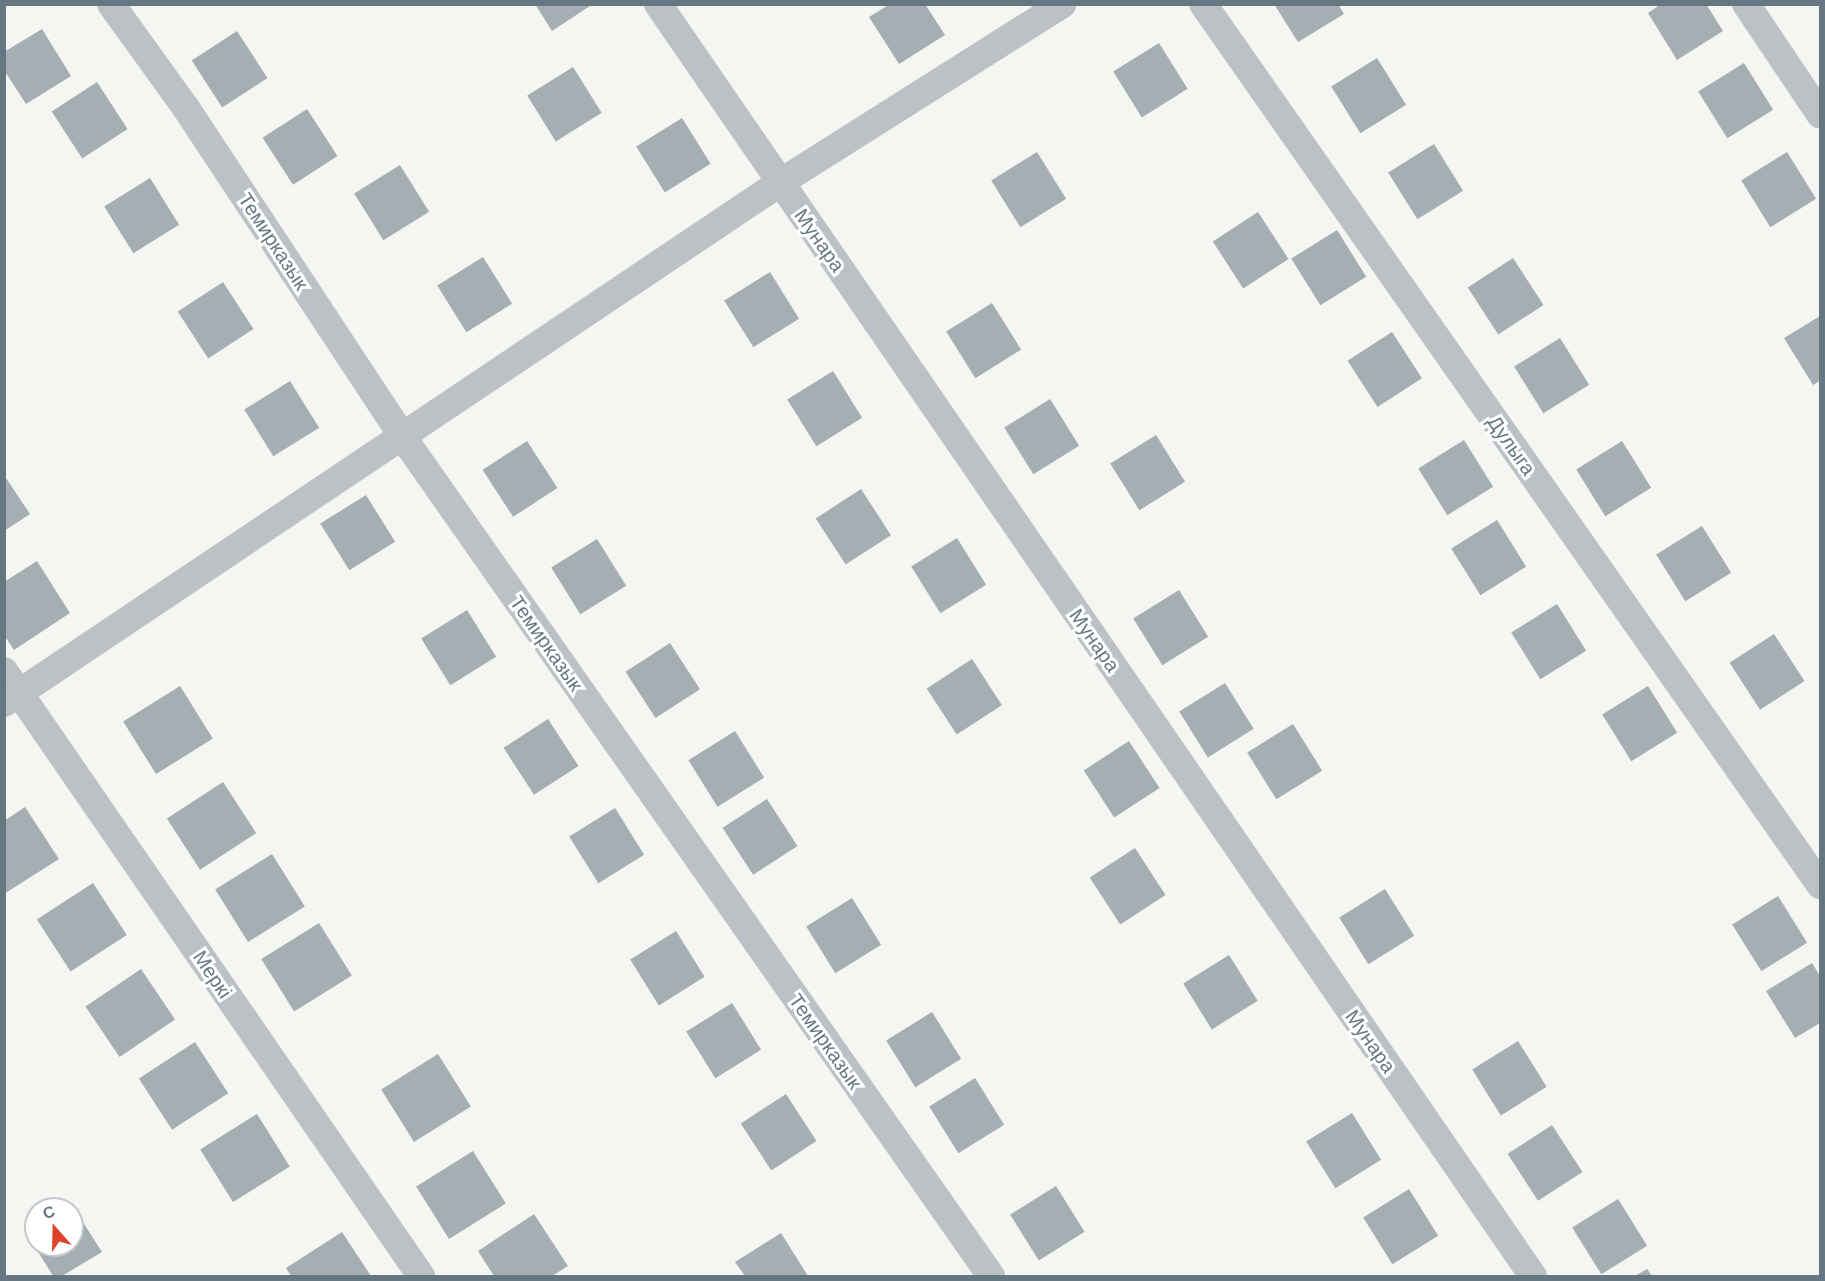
<!DOCTYPE html>
<meta charset="utf-8">
<style>
body{margin:0}
#map{position:relative;width:1825px;height:1281px;overflow:hidden;background:#f5f5f2;font-family:Barlow,sans-serif}
div>[style]{position:absolute}
.building>*{inset:0;background:#a5afb3;transform-origin:0 0}
.street>*{height:28px;margin:-14px;padding:0 14px;transform-origin:14px;border-radius:14px;background:#bbc1c4}
span{translate:-50% -50%;white-space:nowrap;text-align:center;line-height:1.15;-webkit-text-stroke:6px #fff;paint-order:stroke}
.street-label{font-size:20px;color:#657882}
.frame{position:absolute;inset:0;border:6px solid #657882;pointer-events:none}
.north{position:absolute;left:24px;top:1197px;width:60px;height:60px;box-sizing:border-box;background:#fff;border:2px solid #c1c9cd;border-radius:50%;rotate:340deg;font-size:16px;font-weight:700;line-height:24px;text-align:center;color:#657882}
.north::after{content:'';display:block;margin:auto;width:21px;height:27px;background:#de4329;clip-path:polygon(50% 0,100% 100%,50% 72%,0 100%)}
</style>
<div id="map">
<div class="building">
<i style="clip-path:polygon(535px 4px,593px 4px,552px 31px)"></i>
<i style="clip-path:polygon(890px 4px,925px 4px,945px 35px,899px 64px,869px 17px)"></i>
<i style="clip-path:polygon(1274px 4px,1338px 4px,1344px 14px,1298px 42px)"></i>
<i style="clip-path:polygon(1661px 4px,1706px 4px,1723px 31px,1677px 60px,1648px 13px)"></i>
<i style="clip-path:polygon(42px 29px,71px 76px,26px 104px,4px 70px,4px 52px)"></i>
<i style="left:237px;top:31px;width:56px;height:54px;rotate:57deg"></i>
<i style="left:1159px;top:43px;width:54px;height:54px;rotate:58deg"></i>
<i style="left:1377px;top:58px;width:55px;height:54px;rotate:58deg"></i>
<i style="left:1744px;top:63px;width:55px;height:54px;rotate:58deg"></i>
<i style="left:573px;top:67px;width:54px;height:54px;rotate:58deg"></i>
<i style="left:97px;top:82px;width:56px;height:54px;rotate:57deg"></i>
<i style="left:307px;top:109px;width:56px;height:53px;rotate:57deg"></i>
<i style="left:682px;top:118px;width:54px;height:54px;rotate:58deg"></i>
<i style="left:1434px;top:144px;width:55px;height:54px;rotate:58deg"></i>
<i style="left:1037px;top:152px;width:55px;height:54px;rotate:58deg"></i>
<i style="left:1787px;top:152px;width:55px;height:54px;rotate:58deg"></i>
<i style="left:400px;top:165px;width:55px;height:54px;rotate:58deg"></i>
<i style="left:150px;top:178px;width:55px;height:54px;rotate:58deg"></i>
<i style="left:1258px;top:212px;width:56px;height:54px;rotate:57deg"></i>
<i style="left:1337px;top:230px;width:55px;height:54px;rotate:58deg"></i>
<i style="left:483px;top:257px;width:55px;height:54px;rotate:58deg"></i>
<i style="left:1513px;top:258px;width:56px;height:54px;rotate:57deg"></i>
<i style="left:770px;top:272px;width:55px;height:54px;rotate:58deg"></i>
<i style="left:223px;top:282px;width:56px;height:54px;rotate:57deg"></i>
<i style="left:992px;top:303px;width:55px;height:54px;rotate:58deg"></i>
<i style="clip-path:polygon(1820px 316px,1820px 381px,1813px 385px,1784px 338px)"></i>
<i style="left:1392px;top:332px;width:55px;height:53px;rotate:57deg"></i>
<i style="left:1560px;top:338px;width:55px;height:54px;rotate:58deg"></i>
<i style="left:833px;top:371px;width:55px;height:54px;rotate:58deg"></i>
<i style="left:290px;top:381px;width:55px;height:54px;rotate:58deg"></i>
<i style="left:1050px;top:399px;width:55px;height:54px;rotate:58deg"></i>
<i style="left:1156px;top:435px;width:55px;height:54px;rotate:58deg"></i>
<i style="left:1464px;top:440px;width:55px;height:54px;rotate:58deg"></i>
<i style="left:527px;top:441px;width:56px;height:53px;rotate:57deg"></i>
<i style="left:1622px;top:441px;width:55px;height:54px;rotate:58deg"></i>
<i style="clip-path:polygon(4px 475px,30px 514px,4px 531px)"></i>
<i style="left:861px;top:489px;width:55px;height:54px;rotate:57deg"></i>
<i style="left:366px;top:495px;width:55px;height:54px;rotate:58deg"></i>
<i style="left:1497px;top:520px;width:55px;height:54px;rotate:58deg"></i>
<i style="left:1702px;top:526px;width:55px;height:54px;rotate:58deg"></i>
<i style="left:957px;top:538px;width:55px;height:54px;rotate:58deg"></i>
<i style="left:597px;top:539px;width:55px;height:54px;rotate:58deg"></i>
<i style="clip-path:polygon(37px 561px,70px 613px,14px 650px,4px 635px,4px 582px)"></i>
<i style="left:1179px;top:590px;width:55px;height:54px;rotate:58deg"></i>
<i style="left:1557px;top:604px;width:55px;height:54px;rotate:58deg"></i>
<i style="left:467px;top:610px;width:55px;height:54px;rotate:58deg"></i>
<i style="left:1774px;top:634px;width:56px;height:53px;rotate:57deg"></i>
<i style="left:670px;top:643px;width:55px;height:53px;rotate:57deg"></i>
<i style="left:972px;top:659px;width:55px;height:54px;rotate:57deg"></i>
<i style="left:1225px;top:683px;width:54px;height:54px;rotate:58deg"></i>
<i style="left:180px;top:686px;width:62px;height:67px;rotate:58deg"></i>
<i style="left:1648px;top:686px;width:55px;height:54px;rotate:58deg"></i>
<i style="left:548px;top:719px;width:56px;height:53px;rotate:57deg"></i>
<i style="left:1293px;top:724px;width:55px;height:54px;rotate:58deg"></i>
<i style="left:735px;top:731px;width:55px;height:55px;rotate:58deg"></i>
<i style="left:1129px;top:741px;width:56px;height:54px;rotate:57deg"></i>
<i style="left:223px;top:782px;width:61px;height:67px;rotate:57deg"></i>
<i style="left:767px;top:799px;width:56px;height:53px;rotate:57deg"></i>
<i style="clip-path:polygon(25px 807px,59px 859px,4px 894px,4px 821px)"></i>
<i style="left:615px;top:808px;width:55px;height:54px;rotate:58deg"></i>
<i style="left:1135px;top:848px;width:56px;height:54px;rotate:57deg"></i>
<i style="left:272px;top:854px;width:62px;height:67px;rotate:58deg"></i>
<i style="left:93px;top:883px;width:62px;height:67px;rotate:57deg"></i>
<i style="left:1385px;top:889px;width:55px;height:54px;rotate:58deg"></i>
<i style="left:1778px;top:896px;width:55px;height:54px;rotate:58deg"></i>
<i style="left:852px;top:898px;width:55px;height:54px;rotate:58deg"></i>
<i style="left:319px;top:923px;width:62px;height:68px;rotate:58deg"></i>
<i style="left:676px;top:931px;width:54px;height:54px;rotate:58deg"></i>
<i style="left:1229px;top:955px;width:54px;height:54px;rotate:58deg"></i>
<i style="clip-path:polygon(1812px 963px,1820px 976px,1820px 1023px,1795px 1038px,1766px 991px)"></i>
<i style="left:141px;top:969px;width:61px;height:67px;rotate:56deg"></i>
<i style="left:732px;top:1003px;width:55px;height:54px;rotate:58deg"></i>
<i style="left:932px;top:1012px;width:55px;height:54px;rotate:58deg"></i>
<i style="left:1518px;top:1041px;width:54px;height:54px;rotate:58deg"></i>
<i style="left:195px;top:1042px;width:61px;height:67px;rotate:57deg"></i>
<i style="left:438px;top:1054px;width:62px;height:67px;rotate:58deg"></i>
<i style="left:975px;top:1078px;width:55px;height:54px;rotate:58deg"></i>
<i style="left:786px;top:1094px;width:56px;height:54px;rotate:57deg"></i>
<i style="left:1352px;top:1113px;width:55px;height:54px;rotate:58deg"></i>
<i style="left:257px;top:1114px;width:62px;height:67px;rotate:58deg"></i>
<i style="left:1552px;top:1125px;width:56px;height:53px;rotate:57deg"></i>
<i style="left:473px;top:1151px;width:62px;height:67px;rotate:58deg"></i>
<i style="left:1056px;top:1186px;width:54px;height:54px;rotate:58deg"></i>
<i style="left:1409px;top:1189px;width:55px;height:54px;rotate:58deg"></i>
<i style="left:1618px;top:1199px;width:55px;height:54px;rotate:58deg"></i>
<i style="clip-path:polygon(72px 1205px,102px 1252px,62px 1276px,53px 1276px,27px 1234px,36px 1228px,36px 1245px,72px 1245px,72px 1209px,66px 1209px)"></i>
<i style="clip-path:polygon(534px 1214px,568px 1266px,552px 1276px,494px 1276px,478px 1251px)"></i>
<i style="clip-path:polygon(342px 1232px,371px 1276px,291px 1276px,286px 1268px)"></i>
<i style="clip-path:polygon(781px 1233px,808px 1276px,745px 1276px,735px 1262px)"></i>
<i style="clip-path:polygon(1647px 1269px,1652px 1276px,1635px 1276px)"></i>
</div>
<div class="street">
<i style="left:111px;top:4px;width:128px;rotate:54.2deg"></i>
<i style="left:186px;top:108px;width:393px;rotate:56.6deg"></i>
<i style="left:402px;top:436px;width:1026px;rotate:54.96deg"></i>
<i style="left:658px;top:4px;width:1544px;rotate:55.48deg"></i>
<i style="left:1203px;top:4px;width:1076px;rotate:54.99deg"></i>
<i style="left:1746px;top:4px;width:133px;rotate:56.1deg"></i>
<i style="left:4px;top:671px;width:735px;rotate:55.42deg"></i>
<i style="left:4px;top:703px;width:936px;rotate:-33.84deg"></i>
<i style="left:781px;top:182px;width:333px;rotate:-32.3deg"></i>
</div>
<div class="street-label">
<span style="left:820px;top:240px;rotate:55deg">Мунара</span>
<span style="left:274px;top:241px;rotate:57deg">Темирказык</span>
<span style="left:1512px;top:445px;rotate:55deg">Дулыга</span>
<span style="left:1095px;top:640px;rotate:55deg">Мунара</span>
<span style="left:547px;top:643px;rotate:55deg">Темирказык</span>
<span style="left:213px;top:974px;rotate:56deg">Меркі</span>
<span style="left:826px;top:1041px;rotate:55deg">Темирказык</span>
<span style="left:1371px;top:1041px;rotate:55deg">Мунара</span>
</div>
<div class="frame"></div>
<div class="north">С</div>
</div>
